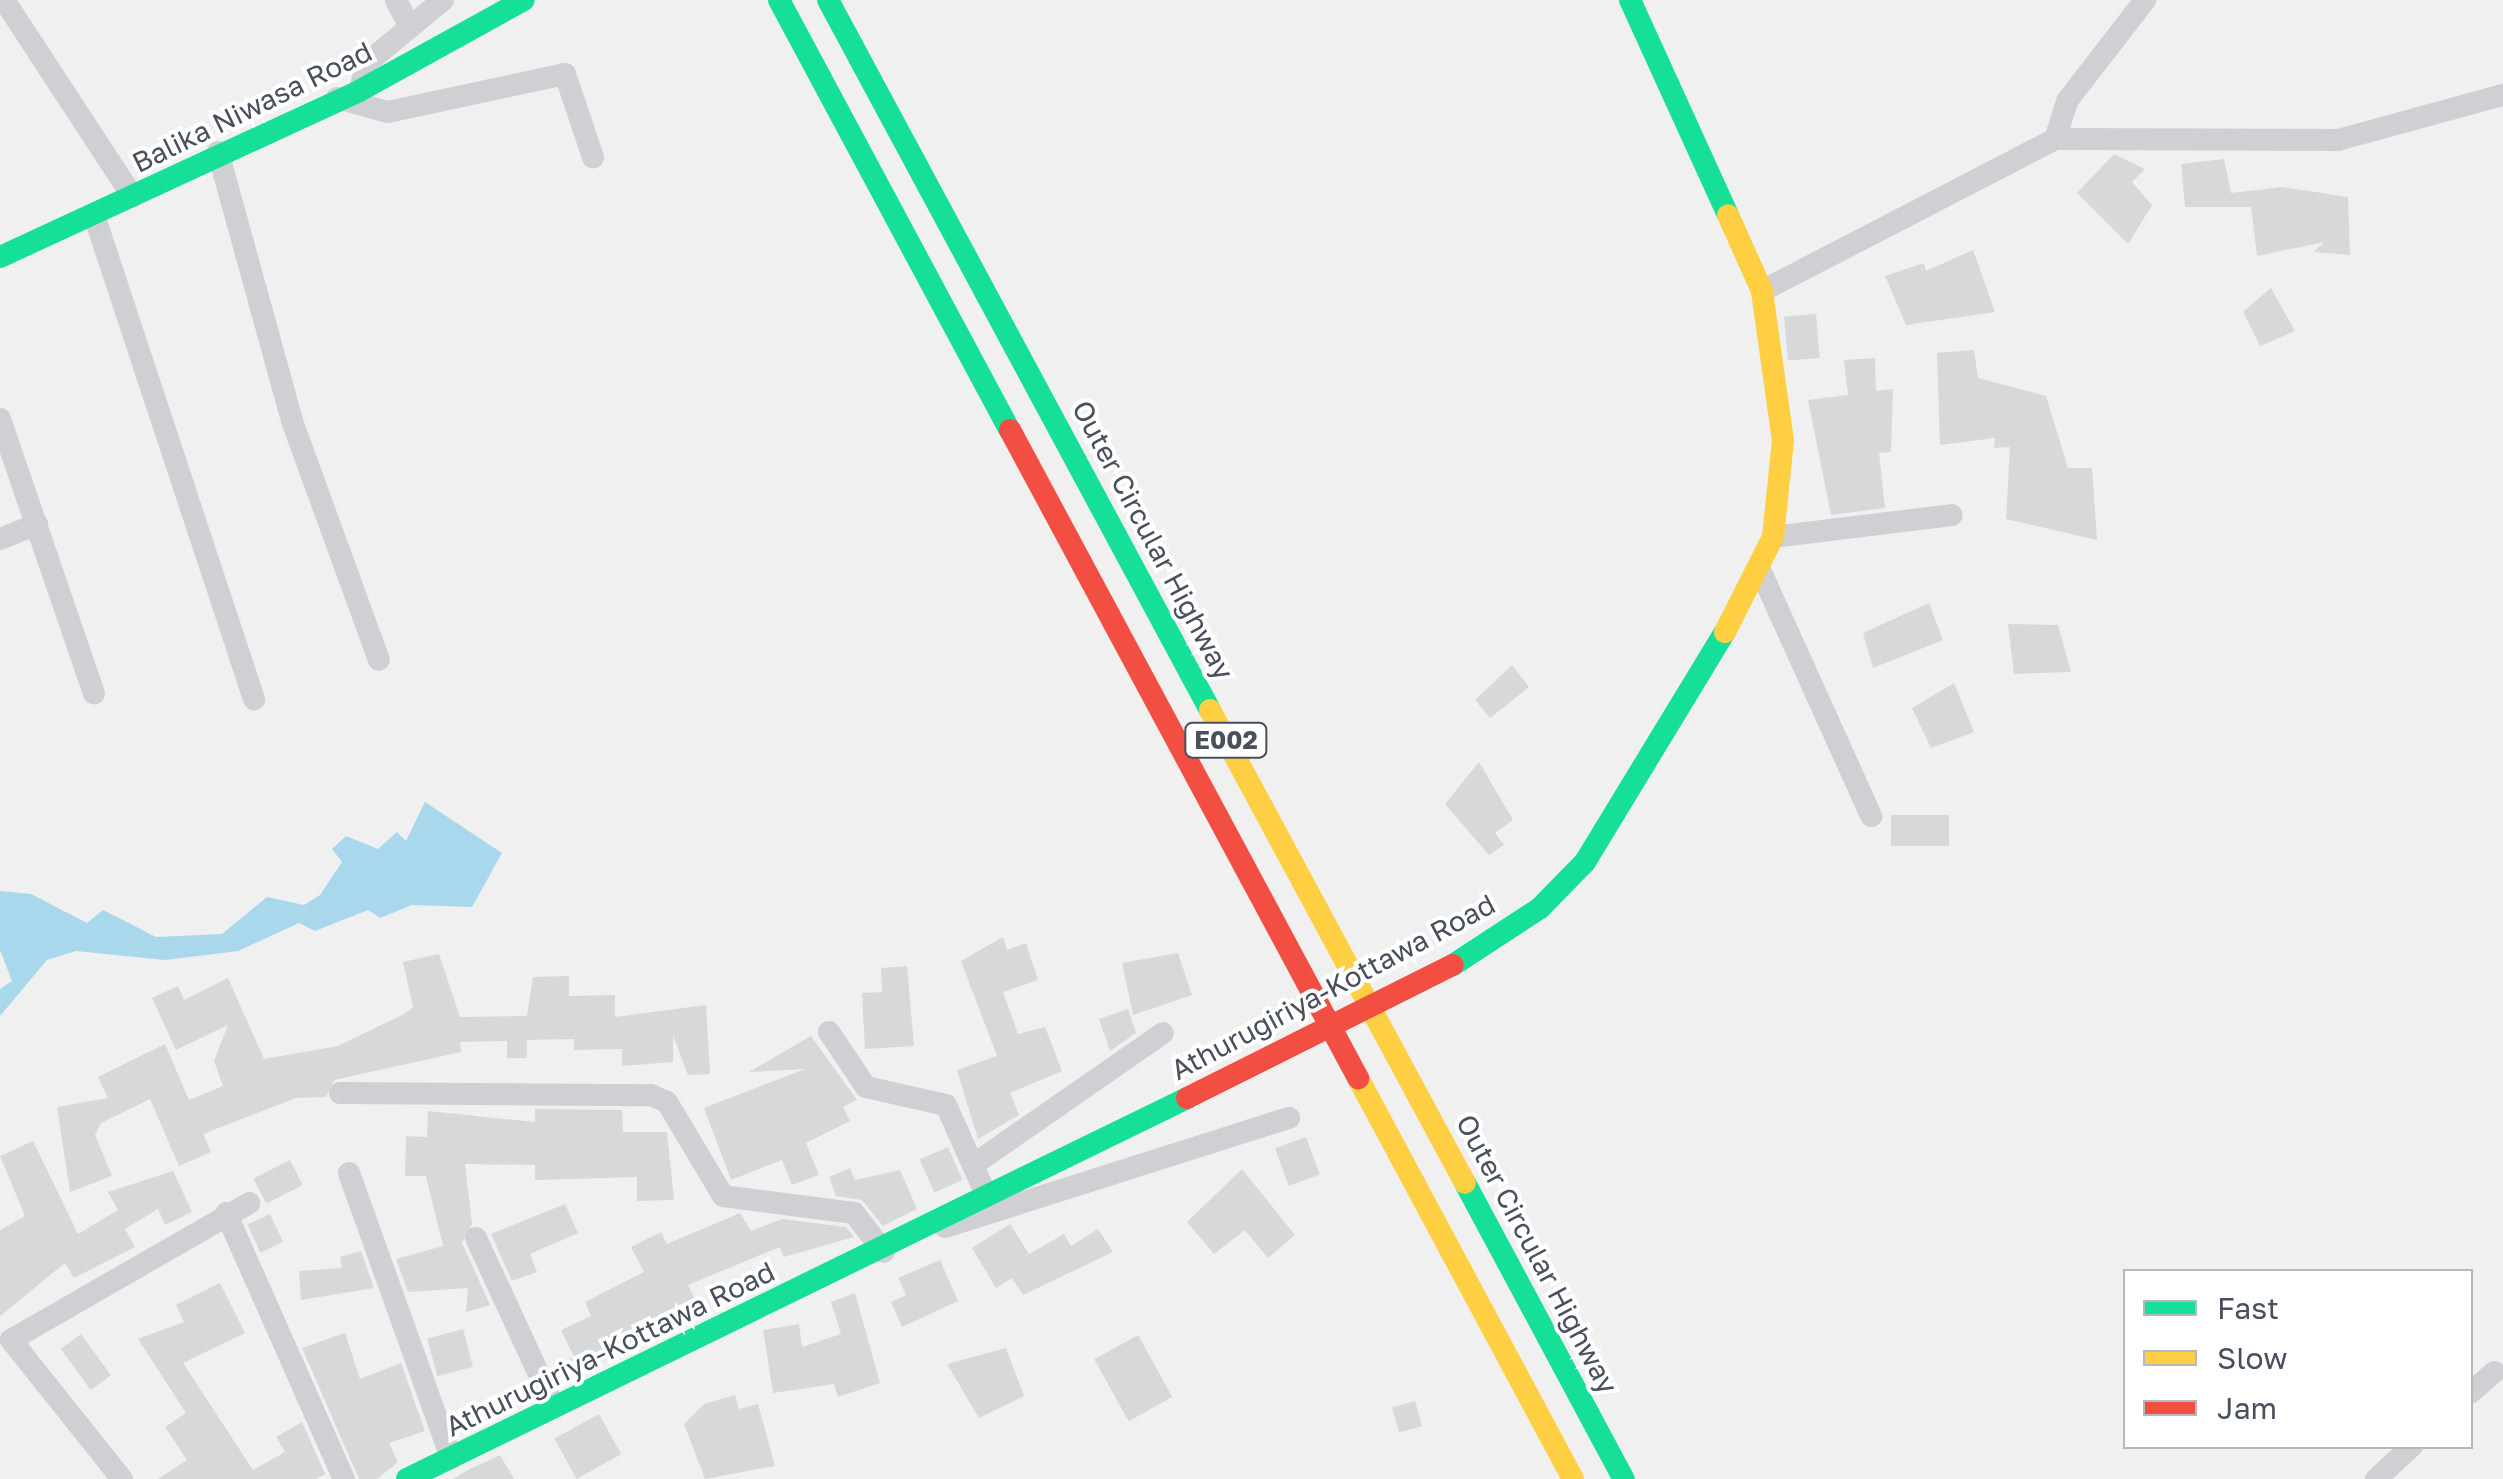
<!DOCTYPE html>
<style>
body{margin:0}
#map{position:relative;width:2503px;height:1479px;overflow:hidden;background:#f0f0f0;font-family:"Golos Text",sans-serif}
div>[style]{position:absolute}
.water>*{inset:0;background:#a9d7ec}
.building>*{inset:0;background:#d7d8da;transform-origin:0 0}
.street>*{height:22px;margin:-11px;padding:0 11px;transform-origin:11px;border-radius:11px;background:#ced0d3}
.fast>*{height:22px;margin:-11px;padding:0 11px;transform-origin:11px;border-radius:11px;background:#16e098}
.slow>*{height:22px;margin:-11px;padding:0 11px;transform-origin:11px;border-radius:11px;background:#ffcf43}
.jam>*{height:22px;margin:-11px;padding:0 11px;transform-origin:11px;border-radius:11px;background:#f24e42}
.jam-bridge>*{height:22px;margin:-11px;padding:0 11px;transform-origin:11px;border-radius:11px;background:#f24e42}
span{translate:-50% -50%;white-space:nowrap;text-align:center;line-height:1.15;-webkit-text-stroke:8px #fff;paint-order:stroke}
.shield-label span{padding:2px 8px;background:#fff;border:2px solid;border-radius:8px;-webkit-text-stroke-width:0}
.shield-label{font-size:25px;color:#47505c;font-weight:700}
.street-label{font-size:28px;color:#47505c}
.legend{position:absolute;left:2123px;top:1269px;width:350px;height:180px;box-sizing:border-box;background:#fff;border:2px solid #b5b9be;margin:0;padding:12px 18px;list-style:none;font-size:30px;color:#47505c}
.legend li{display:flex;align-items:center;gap:20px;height:50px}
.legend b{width:50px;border:2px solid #b5b9be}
</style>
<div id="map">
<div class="water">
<i style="clip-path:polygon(425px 802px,502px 853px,472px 907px,412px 905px,380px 918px,368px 910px,315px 931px,299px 923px,238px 951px,165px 960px,76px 951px,47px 960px,0 1016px,0 989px,12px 981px,0 950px,0 891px,31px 894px,87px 923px,103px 910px,156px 937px,222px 934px,267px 897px,304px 905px,320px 895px,342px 862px,332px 849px,346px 836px,378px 849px,397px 832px,406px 841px)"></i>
</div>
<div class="building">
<i style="clip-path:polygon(2114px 154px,2145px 169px,2132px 182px,2152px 205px,2128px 244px,2077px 193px)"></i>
<i style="clip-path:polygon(2224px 159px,2231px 193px,2282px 187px,2348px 197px,2350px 255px,2313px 252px,2325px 242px,2257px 256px,2251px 207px,2185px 207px,2181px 164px)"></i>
<i style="clip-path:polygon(1973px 250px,1995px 312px,1906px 325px,1885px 276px,1924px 263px,1926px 271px)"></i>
<i style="clip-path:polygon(2271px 288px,2295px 331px,2260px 346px,2243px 312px)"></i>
<i style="left:1816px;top:314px;width:44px;height:32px;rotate:85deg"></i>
<i style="clip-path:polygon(1974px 350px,1978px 378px,2046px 396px,2068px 468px,2092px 468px,2097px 540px,2006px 519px,2010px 447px,1994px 448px,1995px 438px,1940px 445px,1937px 353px)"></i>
<i style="clip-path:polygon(1875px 358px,1876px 391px,1893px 389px,1891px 452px,1879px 453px,1885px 508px,1831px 515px,1808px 400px,1848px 395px,1844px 360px)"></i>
<i style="clip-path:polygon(1929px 603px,1943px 640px,1873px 668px,1863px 633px)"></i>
<i style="clip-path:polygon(2008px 624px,2058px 625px,2071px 672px,2014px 674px)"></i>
<i style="clip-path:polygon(1512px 665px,1529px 687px,1490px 718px,1475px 700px)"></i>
<i style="clip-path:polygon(1954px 683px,1974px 732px,1931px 748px,1912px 708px)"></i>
<i style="clip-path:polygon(1479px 762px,1513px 820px,1495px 833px,1504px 845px,1489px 855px,1445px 804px)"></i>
<i style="left:1891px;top:815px;width:58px;height:31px"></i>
<i style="clip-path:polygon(1003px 937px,1007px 950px,1026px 943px,1038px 980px,1003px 992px,1018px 1034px,1045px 1027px,1062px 1071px,1010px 1093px,1019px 1115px,978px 1139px,957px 1070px,997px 1056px,961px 961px)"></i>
<i style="clip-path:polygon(1178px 953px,1192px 995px,1133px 1015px,1122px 963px)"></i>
<i style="clip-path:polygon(439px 954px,460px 1017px,527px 1016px,533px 977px,569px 976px,569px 996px,615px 995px,615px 1017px,706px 1005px,710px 1074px,688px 1075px,673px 1035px,673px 1062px,622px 1066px,622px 1049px,574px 1050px,574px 1039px,527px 1040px,527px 1058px,507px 1058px,507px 1041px,460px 1042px,461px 1052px,334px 1080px,326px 1097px,296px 1098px,203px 1134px,211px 1152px,179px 1166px,150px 1099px,101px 1123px,95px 1135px,112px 1176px,70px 1192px,57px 1107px,108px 1098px,98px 1077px,165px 1044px,189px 1100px,223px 1086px,214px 1061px,228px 1025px,176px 1050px,152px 998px,178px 986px,184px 1000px,228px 978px,264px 1059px,338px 1046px,404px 1014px,413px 1007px,403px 962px)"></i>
<i style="clip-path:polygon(907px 966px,914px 1046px,865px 1049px,862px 993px,882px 992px,881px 968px)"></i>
<i style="clip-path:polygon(1128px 1009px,1136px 1033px,1110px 1051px,1099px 1019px)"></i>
<i style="clip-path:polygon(811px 1036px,857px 1100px,843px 1107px,850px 1121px,806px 1143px,819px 1175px,792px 1185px,782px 1160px,731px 1180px,704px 1108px,805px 1069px,749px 1072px)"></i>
<i style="clip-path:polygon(535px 1109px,622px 1110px,623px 1132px,667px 1132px,674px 1200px,637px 1201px,637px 1177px,535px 1180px,535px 1165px,465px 1164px,472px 1224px,462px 1243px,490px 1305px,466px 1312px,468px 1288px,408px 1292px,396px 1259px,443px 1246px,426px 1176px,405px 1176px,406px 1136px,427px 1137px,428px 1111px,535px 1122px)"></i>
<i style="left:1306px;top:1137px;width:40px;height:33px;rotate:70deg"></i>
<i style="clip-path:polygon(33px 1141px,78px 1234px,118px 1210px,108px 1192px,173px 1171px,192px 1212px,165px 1225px,158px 1209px,125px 1229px,135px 1247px,74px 1278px,65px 1263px,0 1316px,0 1230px,25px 1216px,0 1156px)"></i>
<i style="left:948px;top:1147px;width:36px;height:31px;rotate:66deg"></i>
<i style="left:290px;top:1160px;width:28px;height:41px;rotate:63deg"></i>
<i style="clip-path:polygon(850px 1168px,855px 1180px,900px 1170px,917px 1209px,883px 1226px,862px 1200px,836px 1196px,829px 1177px)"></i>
<i style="clip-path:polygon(1242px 1169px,1295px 1235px,1268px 1258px,1245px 1230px,1214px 1254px,1187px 1222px)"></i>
<i style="clip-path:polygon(565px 1204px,578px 1233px,530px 1254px,537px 1272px,512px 1281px,491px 1234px)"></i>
<i style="clip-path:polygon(740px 1213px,751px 1231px,782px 1219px,846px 1227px,854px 1237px,784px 1257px,780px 1247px,688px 1285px,701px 1311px,564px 1381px,556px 1365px,574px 1357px,561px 1330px,591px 1316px,585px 1302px,644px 1272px,631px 1247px,661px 1232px,667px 1244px)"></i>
<i style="left:270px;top:1214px;width:31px;height:25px;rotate:65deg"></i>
<i style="clip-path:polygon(1010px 1224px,1029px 1254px,1064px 1234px,1071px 1246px,1098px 1229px,1113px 1252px,1023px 1295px,1012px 1278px,996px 1288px,972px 1248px)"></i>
<i style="clip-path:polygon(361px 1251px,374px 1288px,301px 1300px,299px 1271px,342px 1268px,340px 1257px)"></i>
<i style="clip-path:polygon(940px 1260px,958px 1301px,902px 1327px,891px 1302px,906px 1295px,898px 1278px)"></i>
<i style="clip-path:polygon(220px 1283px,245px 1333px,183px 1363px,253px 1470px,285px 1452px,276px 1437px,302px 1422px,325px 1474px,316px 1479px,158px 1479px,187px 1460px,165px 1427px,186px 1413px,138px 1339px,184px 1322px,176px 1305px)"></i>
<i style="clip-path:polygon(855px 1293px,880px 1383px,838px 1397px,834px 1384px,773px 1393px,763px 1330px,799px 1324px,802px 1347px,841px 1334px,831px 1302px)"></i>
<i style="left:463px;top:1329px;width:39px;height:37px;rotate:75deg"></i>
<i style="clip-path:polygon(345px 1333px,360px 1379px,401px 1363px,425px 1431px,389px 1443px,398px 1462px,377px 1479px,359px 1479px,302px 1348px)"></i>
<i style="left:81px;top:1334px;width:51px;height:25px;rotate:54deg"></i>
<i style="left:1138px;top:1335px;width:71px;height:50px;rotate:61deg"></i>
<i style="clip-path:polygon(1006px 1348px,1024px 1396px,979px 1418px,947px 1364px)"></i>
<i style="clip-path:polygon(735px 1395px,739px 1409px,758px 1404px,775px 1466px,705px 1479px,684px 1424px,704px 1404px)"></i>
<i style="left:1415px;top:1401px;width:26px;height:24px;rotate:74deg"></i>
<i style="left:599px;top:1414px;width:46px;height:51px;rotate:61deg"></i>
<i style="clip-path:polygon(500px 1455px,514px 1479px,453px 1479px,470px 1469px)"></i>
</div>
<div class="street">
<i style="left:4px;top:0;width:235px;rotate:56.8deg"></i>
<i style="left:396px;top:0;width:28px;rotate:63deg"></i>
<i style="left:359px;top:91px;width:30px;rotate:-73deg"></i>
<i style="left:368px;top:62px;width:97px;rotate:-39.6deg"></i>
<i style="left:337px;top:98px;width:53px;rotate:15.4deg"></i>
<i style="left:388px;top:112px;width:181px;rotate:-12.1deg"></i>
<i style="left:565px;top:74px;width:88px;rotate:71.4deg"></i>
<i style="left:2055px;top:139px;width:40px;rotate:-72deg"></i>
<i style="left:2067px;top:101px;width:128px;rotate:-52.3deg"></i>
<i style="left:218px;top:152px;width:279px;rotate:74.6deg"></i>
<i style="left:292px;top:421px;width:254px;rotate:70deg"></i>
<i style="left:95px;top:218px;width:507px;rotate:71.71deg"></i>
<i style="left:1762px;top:291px;width:330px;rotate:-27.4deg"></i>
<i style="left:2055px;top:139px;width:283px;rotate:0.2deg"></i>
<i style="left:2338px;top:140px;width:171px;rotate:-15.3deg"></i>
<i style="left:0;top:419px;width:290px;rotate:71.1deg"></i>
<i style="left:1773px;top:537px;width:180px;rotate:-7deg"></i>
<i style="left:0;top:539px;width:40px;rotate:-22deg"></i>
<i style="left:1761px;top:572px;width:268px;rotate:65.7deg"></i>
<i style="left:829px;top:1032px;width:66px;rotate:56.1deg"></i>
<i style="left:866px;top:1087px;width:82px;rotate:12.7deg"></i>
<i style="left:946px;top:1105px;width:103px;rotate:65.9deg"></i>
<i style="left:340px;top:1093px;width:311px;rotate:0.4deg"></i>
<i style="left:651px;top:1095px;width:17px;rotate:24deg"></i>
<i style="left:667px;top:1102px;width:109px;rotate:59.2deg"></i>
<i style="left:723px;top:1196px;width:132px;rotate:7.4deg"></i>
<i style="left:854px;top:1213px;width:49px;rotate:52.4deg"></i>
<i style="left:973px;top:1165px;width:231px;rotate:-34.8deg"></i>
<i style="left:349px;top:1173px;width:303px;rotate:70.3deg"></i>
<i style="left:226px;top:1213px;width:291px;rotate:66.1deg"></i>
<i style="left:945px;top:1227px;width:361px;rotate:-17.6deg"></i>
<i style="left:476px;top:1238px;width:186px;rotate:65.2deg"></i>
<i style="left:2470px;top:1393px;width:32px;rotate:-41deg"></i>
<i style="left:122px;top:1479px;width:178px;rotate:-128.6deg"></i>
<i style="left:11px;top:1340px;width:275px;rotate:-29.9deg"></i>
<i style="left:2376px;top:1479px;width:49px;rotate:-42.5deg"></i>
</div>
<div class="fast">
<i style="left:779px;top:0;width:488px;rotate:61.8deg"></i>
<i style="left:828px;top:0;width:806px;rotate:61.72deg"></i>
<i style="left:1630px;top:0;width:236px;rotate:65.5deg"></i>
<i style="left:0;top:257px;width:396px;rotate:-24.8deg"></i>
<i style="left:359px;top:91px;width:188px;rotate:-28.9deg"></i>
<i style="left:1453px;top:965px;width:104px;rotate:-33.2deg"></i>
<i style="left:1540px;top:908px;width:64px;rotate:-45.6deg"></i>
<i style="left:1585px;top:862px;width:269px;rotate:-58.7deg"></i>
<i style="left:1465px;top:1183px;width:336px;rotate:61.8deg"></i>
<i style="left:407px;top:1479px;width:868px;rotate:-26.03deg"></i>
</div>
<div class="slow">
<i style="left:1725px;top:632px;width:106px;rotate:-63.2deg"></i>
<i style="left:1773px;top:537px;width:97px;rotate:-84.1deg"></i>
<i style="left:1783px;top:441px;width:151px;rotate:-98deg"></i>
<i style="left:1762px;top:291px;width:83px;rotate:-114.1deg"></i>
<i style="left:1210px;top:710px;width:537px;rotate:61.67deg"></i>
<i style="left:1358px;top:1078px;width:455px;rotate:61.8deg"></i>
</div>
<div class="jam">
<i style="left:1010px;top:430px;width:736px;rotate:61.76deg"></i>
</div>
<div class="jam-bridge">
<i style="left:1187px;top:1098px;width:297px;rotate:-26.6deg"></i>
</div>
<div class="shield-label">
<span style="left:1226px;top:740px">E002</span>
</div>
<div class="street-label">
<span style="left:252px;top:107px;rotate:-26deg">Balika Niwasa Road</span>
<span style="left:1153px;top:540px;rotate:62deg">Outer Circular Highway</span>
<span style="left:1333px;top:987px;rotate:-28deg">Athurugiriya-Kottawa Road</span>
<span style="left:1537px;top:1254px;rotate:62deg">Outer Circular Highway</span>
<span style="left:610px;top:1349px;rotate:-26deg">Athurugiriya-Kottawa Road</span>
</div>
<ul class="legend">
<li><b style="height:12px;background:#16e098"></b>Fast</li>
<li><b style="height:12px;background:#ffcf43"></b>Slow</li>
<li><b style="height:12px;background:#f24e42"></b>Jam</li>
</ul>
</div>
